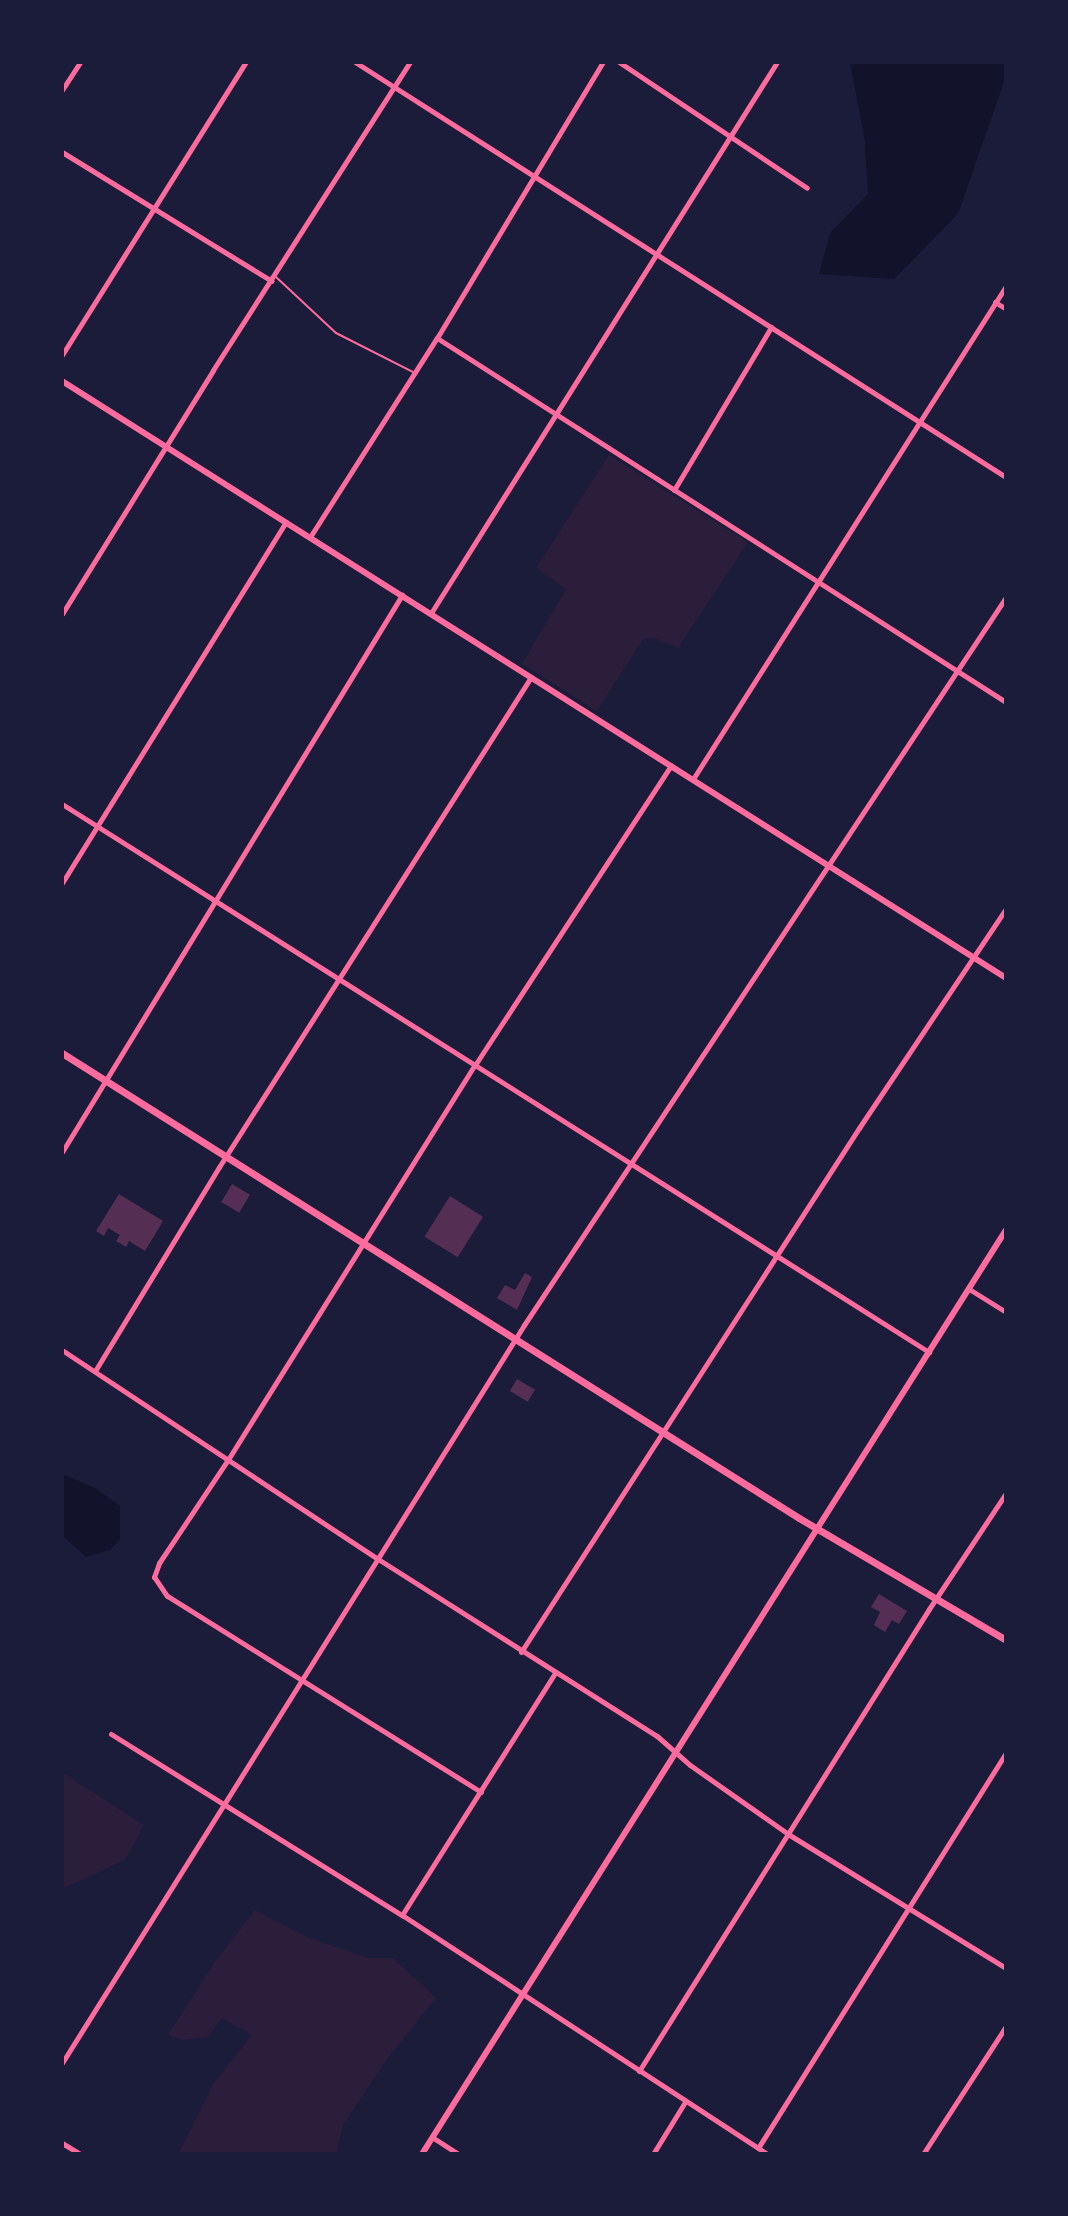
<!DOCTYPE html>
<html>
<head>
<meta charset="utf-8">
<style>
  body { margin:0 }
  #map { position:relative; width:1068px; height:2216px; overflow:hidden; background:#1b1b3a; font-family:"PT Serif",serif }
  div>[style] { position:absolute }
  .green>* { inset:0; background:#2a1e3b }
  .water>* { inset:0; background:#12122b }
  .building>* { inset:0; background:#542f53; transform-origin:0 0 }
  .service>* { height:2px; margin:-1px; padding:0 1px; transform-origin:1px; border-radius:1px; background:#ff6b9d }
  .minor>* { height:5px; margin:-2.5px; padding:0 2.5px; transform-origin:2.5px; border-radius:2.5px; background:#ff6b9d }
  .tertiary>* { height:6px; margin:-3px; padding:0 3px; transform-origin:3px; border-radius:3px; background:#ff6b9d }
  .primary>* { height:7px; margin:-3.5px; padding:0 3.5px; transform-origin:3.5px; border-radius:3.5px; background:#ff6b9d }
  span { translate:-50% -50%; white-space:nowrap; text-align:center; line-height:1.15; -webkit-text-stroke:6px #1b1b3a; paint-order:stroke }
  .frame { position:absolute; inset:0; border:64px solid #1b1b3a; pointer-events:none }
</style>
</head>
<body>
<div id="map">
  <div class="green">
    <div style="clip-path:polygon(609px 455px,748px 542px,678px 648px,654px 638px,643px 639px,597px 711px,522px 664px,566px 589px,536px 568px)"></div>
    <div style="clip-path:polygon(62px 1772px,144px 1825px,125px 1860px,62px 1889px)"></div>
    <div style="clip-path:polygon(255px 1910px,307px 1937px,368px 1958px,393px 1958px,436px 1998px,385px 2062px,343px 2125px,336px 2154px,178px 2154px,214px 2083px,252px 2035px,222px 2018px,208px 2037px,183px 2040px,168px 2035px,215px 1962px)"></div>
  </div>
  <div class="water">
    <div style="clip-path:polygon(850px 62px,1006px 62px,1006px 76px,958px 214px,894px 279px,819px 274px,830px 233px,868px 194px,865px 142px)"></div>
    <div style="clip-path:polygon(62px 1474px,95px 1488px,120px 1506px,120px 1539px,110px 1550px,86px 1557px,62px 1535px)"></div>
  </div>
  <div class="building">
    <div style="left:232px;top:1184px;width:21px;height:21px;rotate:31deg"></div>
    <div style="clip-path:polygon(119px 1194px,163px 1221px,145px 1251px,129px 1241px,126px 1247px,116px 1241px,120px 1235px,108px 1228px,104px 1236px,96px 1231px)"></div>
    <div style="left:450px;top:1196px;width:39px;height:48px;rotate:32deg"></div>
    <div style="clip-path:polygon(525px 1273px,532px 1277px,517px 1310px,497px 1298px,505px 1285px,515px 1290px)"></div>
    <div style="left:517px;top:1379px;width:21px;height:14px;rotate:31deg"></div>
    <div style="clip-path:polygon(879px 1594px,907px 1611px,899px 1624px,892px 1620px,885px 1632px,874px 1625px,880px 1612px,871px 1607px)"></div>
  </div>
  <div class="service">
    <div style="left:276px;top:277px;width:82px;rotate:43deg"></div>
    <div style="left:336px;top:333px;width:86px;rotate:26.9deg"></div>
  </div>
  <div class="minor">
    <div style="left:355px;top:62px;width:772px;rotate:32.52deg"></div>
    <div style="left:619px;top:62px;width:226px;rotate:33.8deg"></div>
    <div style="left:62px;top:90px;width:33px;rotate:-57deg"></div>
    <div style="left:62px;top:152px;width:246px;rotate:31.6deg"></div>
    <div style="left:995px;top:302px;width:13px;rotate:32deg"></div>
    <div style="left:437px;top:338px;width:675px;rotate:32.61deg"></div>
    <div style="left:62px;top:355px;width:346px;rotate:-57.9deg"></div>
    <div style="left:674px;top:490px;width:190px;rotate:-59.2deg"></div>
    <div style="left:310px;top:537px;width:236px;rotate:-57.5deg"></div>
    <div style="left:437px;top:338px;width:322px;rotate:-59deg"></div>
    <div style="left:431px;top:613px;width:651px;rotate:-57.87deg"></div>
    <div style="left:62px;top:614px;width:287px;rotate:-58.2deg"></div>
    <div style="left:213px;top:370px;width:366px;rotate:-57.4deg"></div>
    <div style="left:693px;top:779px;width:584px;rotate:-57.59deg"></div>
    <div style="left:62px;top:804px;width:1026px;rotate:32.3deg"></div>
    <div style="left:62px;top:883px;width:425px;rotate:-58.2deg"></div>
    <div style="left:62px;top:1152px;width:653px;rotate:-58.6deg"></div>
    <div style="left:969px;top:1289px;width:44px;rotate:31.9deg"></div>
    <div style="left:62px;top:1350px;width:379px;rotate:33.5deg"></div>
    <div style="left:378px;top:1559px;width:330px;rotate:32.4deg"></div>
    <div style="left:657px;top:1736px;width:44px;rotate:41.3deg"></div>
    <div style="left:690px;top:1765px;width:120px;rotate:35.1deg"></div>
    <div style="left:788px;top:1834px;width:256px;rotate:31.6deg"></div>
    <div style="left:95px;top:1371px;width:239px;rotate:-58.7deg"></div>
    <div style="left:219px;top:1167px;width:581px;rotate:-57.51deg"></div>
    <div style="left:521px;top:1652px;width:624px;rotate:-57.18deg"></div>
    <div style="left:859px;top:1128px;width:265px;rotate:-56.2deg"></div>
    <div style="left:111px;top:1734px;width:343px;rotate:31.9deg"></div>
    <div style="left:402px;top:1915px;width:436px;rotate:33.2deg"></div>
    <div style="left:481px;top:1792px;width:370px;rotate:-148deg"></div>
    <div style="left:167px;top:1596px;width:23px;rotate:-124deg"></div>
    <div style="left:154px;top:1577px;width:15px;rotate:-70deg"></div>
    <div style="left:159px;top:1563px;width:126px;rotate:-56.3deg"></div>
    <div style="left:229px;top:1458px;width:464px;rotate:-58deg"></div>
    <div style="left:475px;top:1065px;width:358px;rotate:-56.8deg"></div>
    <div style="left:402px;top:1915px;width:286px;rotate:-57.7deg"></div>
    <div style="left:62px;top:2063px;width:871px;rotate:-57.95deg"></div>
    <div style="left:524px;top:1325px;width:873px;rotate:-56.49deg"></div>
    <div style="left:639px;top:2071px;width:545px;rotate:-57.88deg"></div>
    <div style="left:929px;top:1609px;width:139px;rotate:-56.4deg"></div>
    <div style="left:432px;top:2137px;width:31px;rotate:33deg"></div>
    <div style="left:62px;top:2143px;width:21px;rotate:31deg"></div>
    <div style="left:758px;top:2148px;width:466px;rotate:-57.9deg"></div>
    <div style="left:653px;top:2154px;width:61px;rotate:-58.4deg"></div>
    <div style="left:923px;top:2154px;width:153px;rotate:-57deg"></div>
  </div>
  <div class="tertiary">
    <div style="left:62px;top:381px;width:1117px;rotate:32.31deg"></div>
    <div style="left:422px;top:2154px;width:1093px;rotate:-57.71deg"></div>
  </div>
  <div class="primary">
    <div style="left:62px;top:1053px;width:871px;rotate:32.25deg"></div>
    <div style="left:799px;top:1518px;width:240px;rotate:30.5deg"></div>
  </div>
  <div class="frame"></div>
</div>
</body>
</html>
